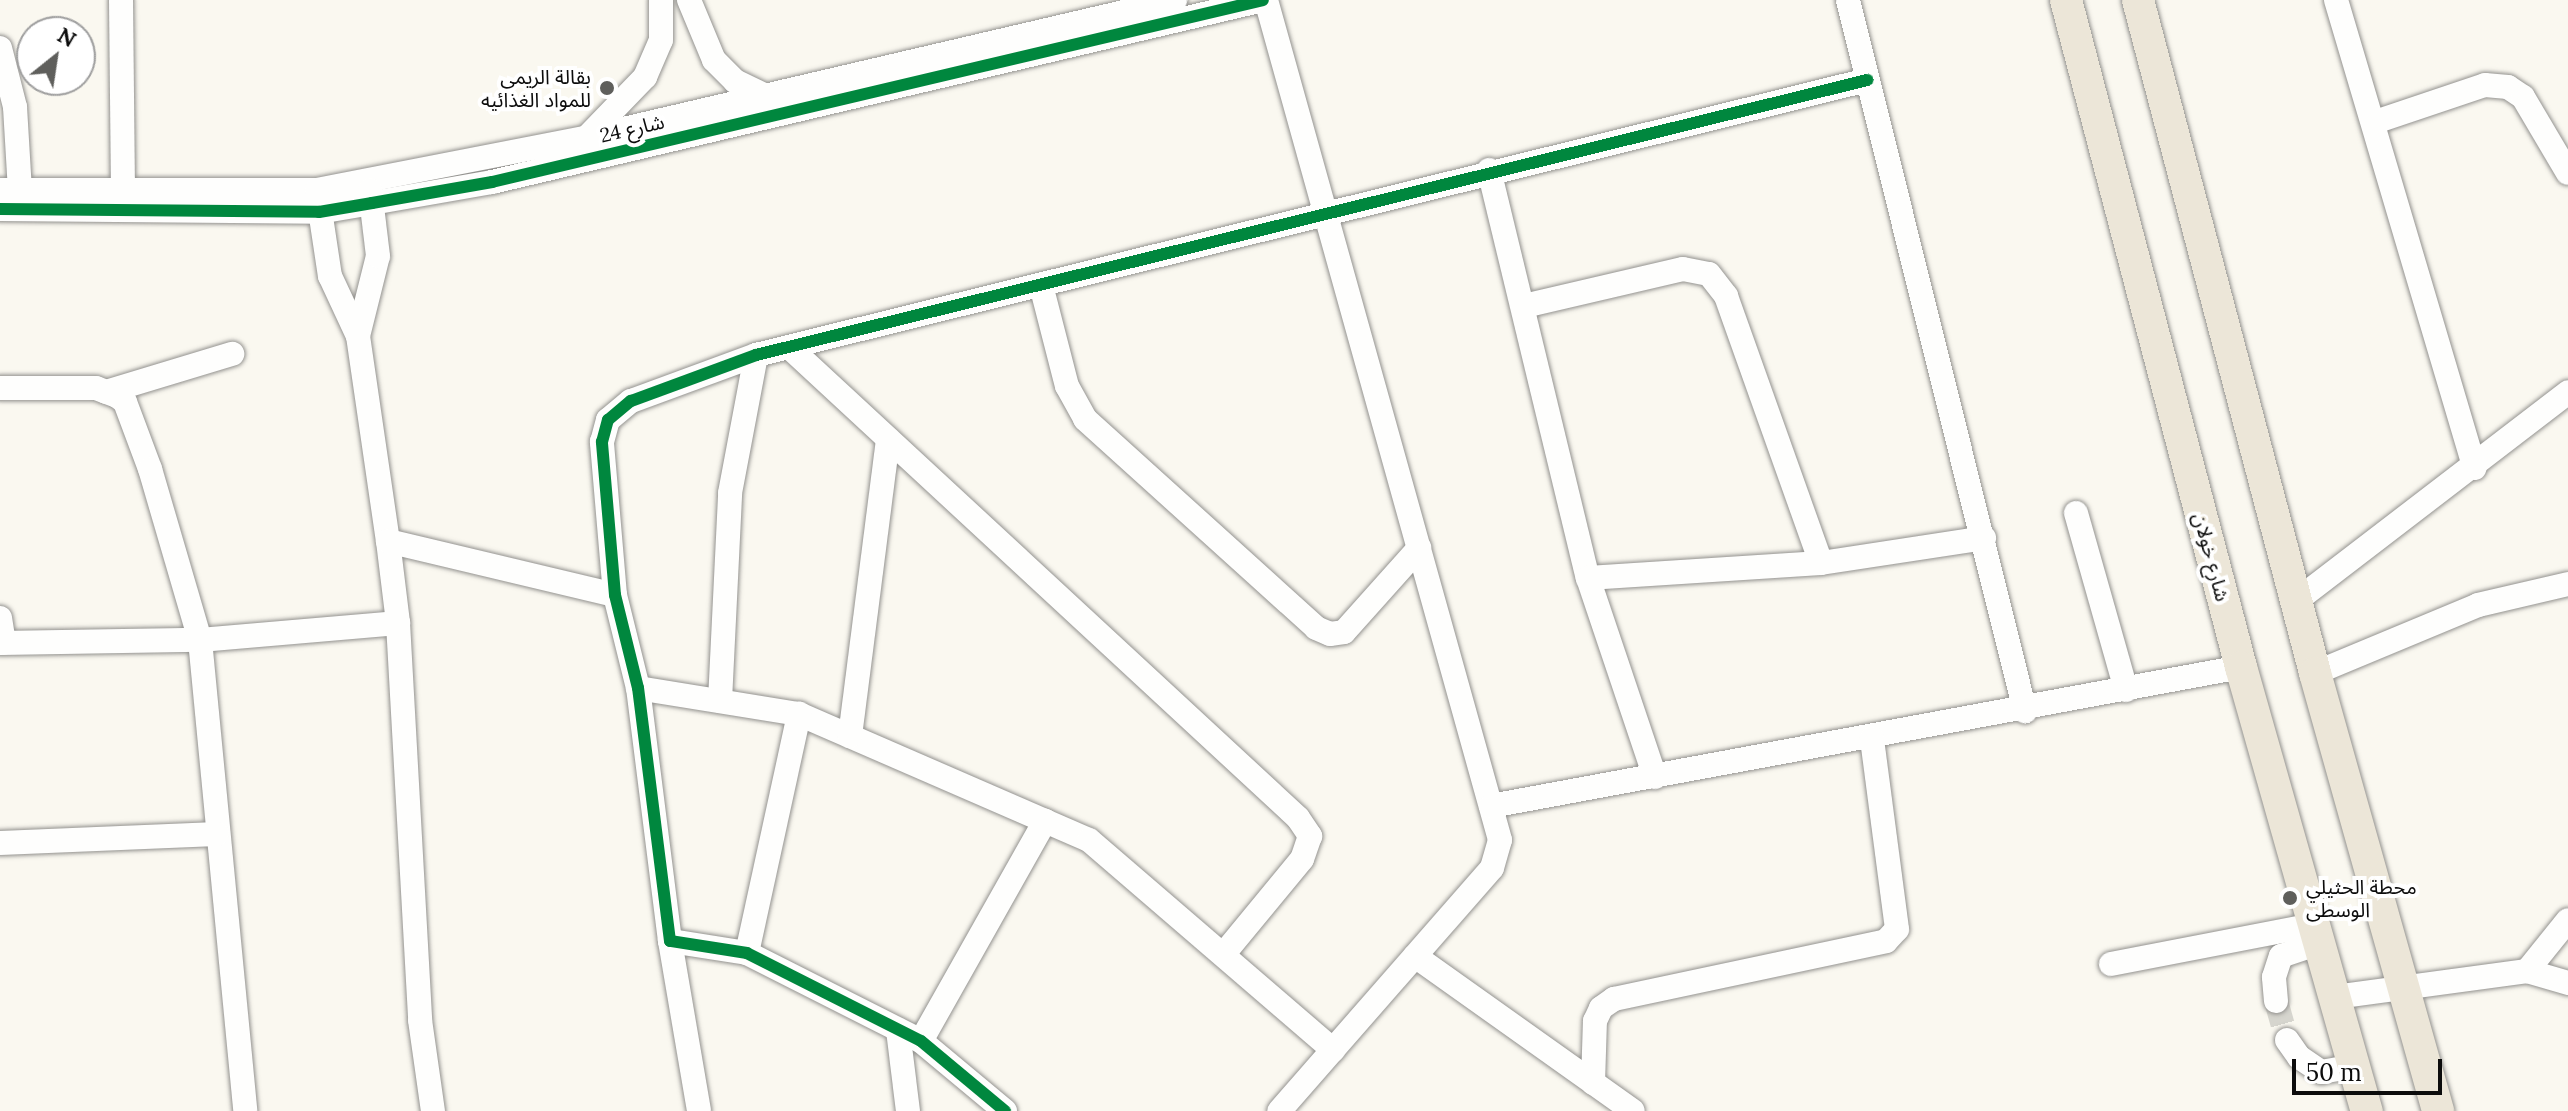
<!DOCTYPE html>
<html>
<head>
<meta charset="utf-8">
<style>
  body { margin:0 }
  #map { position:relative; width:2568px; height:1111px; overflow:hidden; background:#faf8f0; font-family:Lora,"Noto Sans Arabic",serif }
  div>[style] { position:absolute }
  .minor-tunnel>* { height:24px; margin-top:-12px; transform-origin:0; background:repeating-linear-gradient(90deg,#d6d5ce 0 24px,transparent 0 36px) }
  .roads { filter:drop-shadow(0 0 2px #93928f) drop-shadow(0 0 2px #93928f) }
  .minor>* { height:24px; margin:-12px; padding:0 12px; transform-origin:12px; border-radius:12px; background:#fefefd }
  .major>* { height:32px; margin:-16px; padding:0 16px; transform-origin:16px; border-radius:16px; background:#ece6d8 }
  .cycleway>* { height:12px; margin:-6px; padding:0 6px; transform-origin:6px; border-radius:6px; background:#00873e }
  .dots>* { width:22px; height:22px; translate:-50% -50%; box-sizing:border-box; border:4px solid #fff; border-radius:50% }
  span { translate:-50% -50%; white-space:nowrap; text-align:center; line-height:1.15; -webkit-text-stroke:8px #fff; paint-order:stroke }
  .poi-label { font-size:20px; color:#0c0c0c }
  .right { translate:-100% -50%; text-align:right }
  .left { translate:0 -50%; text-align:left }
  .street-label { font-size:20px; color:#0c0c0c }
  .north { position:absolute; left:16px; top:16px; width:80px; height:80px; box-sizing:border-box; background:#fff; border:2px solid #9e9e9e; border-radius:50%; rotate:30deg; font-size:22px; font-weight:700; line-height:32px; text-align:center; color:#0c0c0c }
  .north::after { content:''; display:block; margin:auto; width:28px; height:36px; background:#5f5f5c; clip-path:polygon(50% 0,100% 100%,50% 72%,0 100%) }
  .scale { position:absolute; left:2292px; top:1059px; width:150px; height:36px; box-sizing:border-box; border:4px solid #0c0c0c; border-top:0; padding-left:10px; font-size:24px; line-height:28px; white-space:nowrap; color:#0c0c0c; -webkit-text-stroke:6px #fff; paint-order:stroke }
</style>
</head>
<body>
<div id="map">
  <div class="minor-tunnel">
    <div style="left:2276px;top:1001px;width:41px;rotate:74.2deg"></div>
  </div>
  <div class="roads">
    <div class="minor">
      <div style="left:121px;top:0;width:192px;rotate:89.4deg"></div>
      <div style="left:689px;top:0;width:65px;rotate:67.4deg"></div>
      <div style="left:714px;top:60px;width:30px;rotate:45deg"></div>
      <div style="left:735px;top:81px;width:34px;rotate:26deg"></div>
      <div style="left:1266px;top:0;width:872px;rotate:74.43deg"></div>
      <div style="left:1500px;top:840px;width:29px;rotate:106deg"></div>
      <div style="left:1492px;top:868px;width:323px;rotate:131.2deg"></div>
      <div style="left:1848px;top:0;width:733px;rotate:76.02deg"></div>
      <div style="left:2336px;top:0;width:488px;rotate:73.5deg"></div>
      <div style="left:0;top:48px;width:61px;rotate:75.7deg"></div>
      <div style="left:15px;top:107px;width:83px;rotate:86.6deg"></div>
      <div style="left:2375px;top:122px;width:116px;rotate:-18.6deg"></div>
      <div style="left:2485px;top:85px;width:23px;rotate:5deg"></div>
      <div style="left:2508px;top:87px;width:18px;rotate:34deg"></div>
      <div style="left:2523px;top:97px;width:88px;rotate:59.4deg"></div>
      <div style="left:589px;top:135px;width:81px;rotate:-46deg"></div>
      <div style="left:645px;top:77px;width:40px;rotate:-66.6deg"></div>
      <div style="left:661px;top:40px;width:40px;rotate:-90deg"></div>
      <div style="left:1489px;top:170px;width:420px;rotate:76.4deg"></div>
      <div style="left:1588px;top:578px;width:210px;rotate:71.4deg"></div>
      <div style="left:0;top:190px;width:317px"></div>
      <div style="left:317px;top:190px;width:273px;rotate:-11deg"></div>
      <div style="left:585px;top:138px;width:606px;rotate:-13.16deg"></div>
      <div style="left:318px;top:197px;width:80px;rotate:81.4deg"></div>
      <div style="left:330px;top:276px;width:66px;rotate:65deg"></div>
      <div style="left:358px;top:336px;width:207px;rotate:81.7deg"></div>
      <div style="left:388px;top:541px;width:83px;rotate:83deg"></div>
      <div style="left:398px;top:623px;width:398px;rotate:86.8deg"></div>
      <div style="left:420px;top:1020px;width:92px;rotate:81.9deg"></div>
      <div style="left:0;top:209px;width:319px;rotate:0.5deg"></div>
      <div style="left:319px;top:212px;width:54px;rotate:-9.6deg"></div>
      <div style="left:372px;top:203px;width:122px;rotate:-9.9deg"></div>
      <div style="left:492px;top:182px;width:792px;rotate:-13.28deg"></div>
      <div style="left:1041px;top:285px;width:104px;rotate:75.6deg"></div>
      <div style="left:1067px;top:386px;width:38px;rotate:61deg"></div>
      <div style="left:1085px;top:419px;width:312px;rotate:42.1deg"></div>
      <div style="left:1316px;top:628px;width:15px;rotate:23deg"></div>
      <div style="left:1330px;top:634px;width:14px;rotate:-8deg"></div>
      <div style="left:1344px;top:632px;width:113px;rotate:-48.2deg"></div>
      <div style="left:1524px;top:306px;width:163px;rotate:-13.1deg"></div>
      <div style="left:1683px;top:269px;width:26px;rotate:11deg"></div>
      <div style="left:1709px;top:274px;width:28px;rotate:52deg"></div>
      <div style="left:1726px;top:296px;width:283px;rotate:70.4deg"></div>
      <div style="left:358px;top:336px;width:82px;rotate:-76deg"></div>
      <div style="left:378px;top:256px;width:66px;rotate:-96.9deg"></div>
      <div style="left:789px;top:347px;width:693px;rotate:42.78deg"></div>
      <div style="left:1298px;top:818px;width:22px;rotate:56deg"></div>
      <div style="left:1310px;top:836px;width:24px;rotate:109deg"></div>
      <div style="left:1302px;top:859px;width:124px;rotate:129.5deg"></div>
      <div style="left:0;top:388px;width:96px"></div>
      <div style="left:96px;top:388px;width:22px;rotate:21deg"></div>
      <div style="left:117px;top:396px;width:10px;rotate:37deg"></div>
      <div style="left:125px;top:402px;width:72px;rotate:69.5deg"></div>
      <div style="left:150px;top:469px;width:178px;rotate:73.7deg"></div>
      <div style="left:200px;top:640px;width:473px;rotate:84.5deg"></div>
      <div style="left:106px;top:392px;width:132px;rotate:-16.8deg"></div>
      <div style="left:2076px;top:513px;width:184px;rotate:74.2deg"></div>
      <div style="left:388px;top:541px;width:233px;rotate:13.4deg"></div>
      <div style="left:1588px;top:578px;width:233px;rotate:-3.7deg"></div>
      <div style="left:1821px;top:563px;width:165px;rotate:-8.7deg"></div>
      <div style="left:2296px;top:601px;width:343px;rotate:-37.5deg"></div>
      <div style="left:0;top:618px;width:25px;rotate:81deg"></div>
      <div style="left:0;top:643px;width:200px;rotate:-0.9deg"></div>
      <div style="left:200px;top:640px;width:199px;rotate:-4.9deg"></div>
      <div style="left:2315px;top:673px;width:177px;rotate:-22.6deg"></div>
      <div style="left:2478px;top:605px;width:92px;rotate:-13.1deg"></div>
      <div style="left:638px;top:688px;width:163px;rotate:9.2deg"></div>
      <div style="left:799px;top:714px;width:316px;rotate:23.5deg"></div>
      <div style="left:1089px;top:840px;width:322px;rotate:40.7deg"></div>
      <div style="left:720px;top:701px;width:208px;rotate:-87.2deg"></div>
      <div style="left:730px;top:493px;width:140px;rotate:-79.3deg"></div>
      <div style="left:850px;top:736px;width:299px;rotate:-82.7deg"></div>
      <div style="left:1491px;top:806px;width:763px;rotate:-10.5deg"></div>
      <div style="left:0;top:843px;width:217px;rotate:-2.4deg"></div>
      <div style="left:670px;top:941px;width:172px;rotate:80.3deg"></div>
      <div style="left:747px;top:953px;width:245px;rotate:-77.7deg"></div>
      <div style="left:1415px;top:956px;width:267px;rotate:35.4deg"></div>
      <div style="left:2111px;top:964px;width:207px;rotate:-10.9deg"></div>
      <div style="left:2527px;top:971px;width:65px;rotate:-51.2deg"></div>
      <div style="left:2335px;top:997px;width:194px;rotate:-7.7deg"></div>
      <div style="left:2527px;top:971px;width:43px;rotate:16.3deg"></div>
      <div style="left:2276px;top:1001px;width:24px;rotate:-95deg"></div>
      <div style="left:2274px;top:977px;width:22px;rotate:-72deg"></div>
      <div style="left:2281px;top:956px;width:40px;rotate:-18.9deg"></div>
      <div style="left:898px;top:1030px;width:82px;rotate:83deg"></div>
      <div style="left:2287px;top:1040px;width:21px;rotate:55deg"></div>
      <div style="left:2299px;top:1057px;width:27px;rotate:34deg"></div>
      <div style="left:2321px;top:1072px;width:35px;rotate:-10deg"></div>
      <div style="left:921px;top:1041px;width:253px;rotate:-60.6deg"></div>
      <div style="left:1593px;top:1083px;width:62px;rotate:-88.2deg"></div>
      <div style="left:1595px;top:1021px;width:14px;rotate:-65deg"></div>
      <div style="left:1601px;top:1008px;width:16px;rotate:-35deg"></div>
      <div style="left:1614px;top:999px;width:278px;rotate:-12deg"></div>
      <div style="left:1886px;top:941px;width:16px;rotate:-47deg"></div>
      <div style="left:1897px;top:929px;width:192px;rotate:-97.5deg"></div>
      <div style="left:1005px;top:1111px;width:109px;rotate:-140.2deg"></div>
      <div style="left:921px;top:1041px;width:195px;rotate:-153.2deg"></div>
      <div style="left:747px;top:953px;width:78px;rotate:-171.1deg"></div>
      <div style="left:670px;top:941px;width:255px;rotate:-97.2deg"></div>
      <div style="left:638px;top:688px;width:96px;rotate:-103.9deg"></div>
      <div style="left:615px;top:595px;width:154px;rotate:-94.9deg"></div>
      <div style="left:602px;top:442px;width:23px;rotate:-75deg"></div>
      <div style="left:608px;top:420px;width:30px;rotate:-40deg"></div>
      <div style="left:631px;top:401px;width:133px;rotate:-20.2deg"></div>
      <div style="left:756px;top:355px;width:1145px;rotate:-13.9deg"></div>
    </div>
    <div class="major">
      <div style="left:2066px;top:0;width:690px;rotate:75.3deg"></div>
      <div style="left:2241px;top:667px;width:462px;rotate:74.2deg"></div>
      <div style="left:2138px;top:0;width:696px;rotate:75.26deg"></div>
      <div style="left:2315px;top:673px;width:455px;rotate:74.3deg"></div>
    </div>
  </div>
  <div class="cycleway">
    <div style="left:0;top:209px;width:319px;rotate:0.5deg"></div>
    <div style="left:319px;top:212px;width:54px;rotate:-9.6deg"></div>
    <div style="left:372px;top:203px;width:122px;rotate:-9.9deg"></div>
    <div style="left:492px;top:182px;width:792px;rotate:-13.28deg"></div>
    <div style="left:1005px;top:1111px;width:109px;rotate:-140.2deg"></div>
    <div style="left:921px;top:1041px;width:195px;rotate:-153.2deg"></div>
    <div style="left:747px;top:953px;width:78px;rotate:-171.1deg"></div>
    <div style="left:670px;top:941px;width:255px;rotate:-97.2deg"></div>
    <div style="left:638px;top:688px;width:96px;rotate:-103.9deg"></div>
    <div style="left:615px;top:595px;width:154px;rotate:-94.9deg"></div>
    <div style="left:602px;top:442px;width:23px;rotate:-75deg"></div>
    <div style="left:608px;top:420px;width:30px;rotate:-40deg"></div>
    <div style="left:631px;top:401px;width:133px;rotate:-20.2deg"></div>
    <div style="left:756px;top:355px;width:1145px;rotate:-13.9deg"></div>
  </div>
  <div class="dots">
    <div style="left:607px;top:88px;background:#5f5f5c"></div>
    <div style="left:2290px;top:898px;background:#5f5f5c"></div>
  </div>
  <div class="poi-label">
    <span class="right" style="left:591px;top:88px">بقالة الريمي<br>للمواد الغذائيه</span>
    <span class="left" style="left:2306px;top:898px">محطة الحثيلي<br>الوسطى</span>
  </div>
  <div class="street-label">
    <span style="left:632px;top:128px;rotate:-13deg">شارع 24</span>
    <span style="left:2212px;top:557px;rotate:75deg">شارع خولان</span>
  </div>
  <div class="north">N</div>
  <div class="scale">50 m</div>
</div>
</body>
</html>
